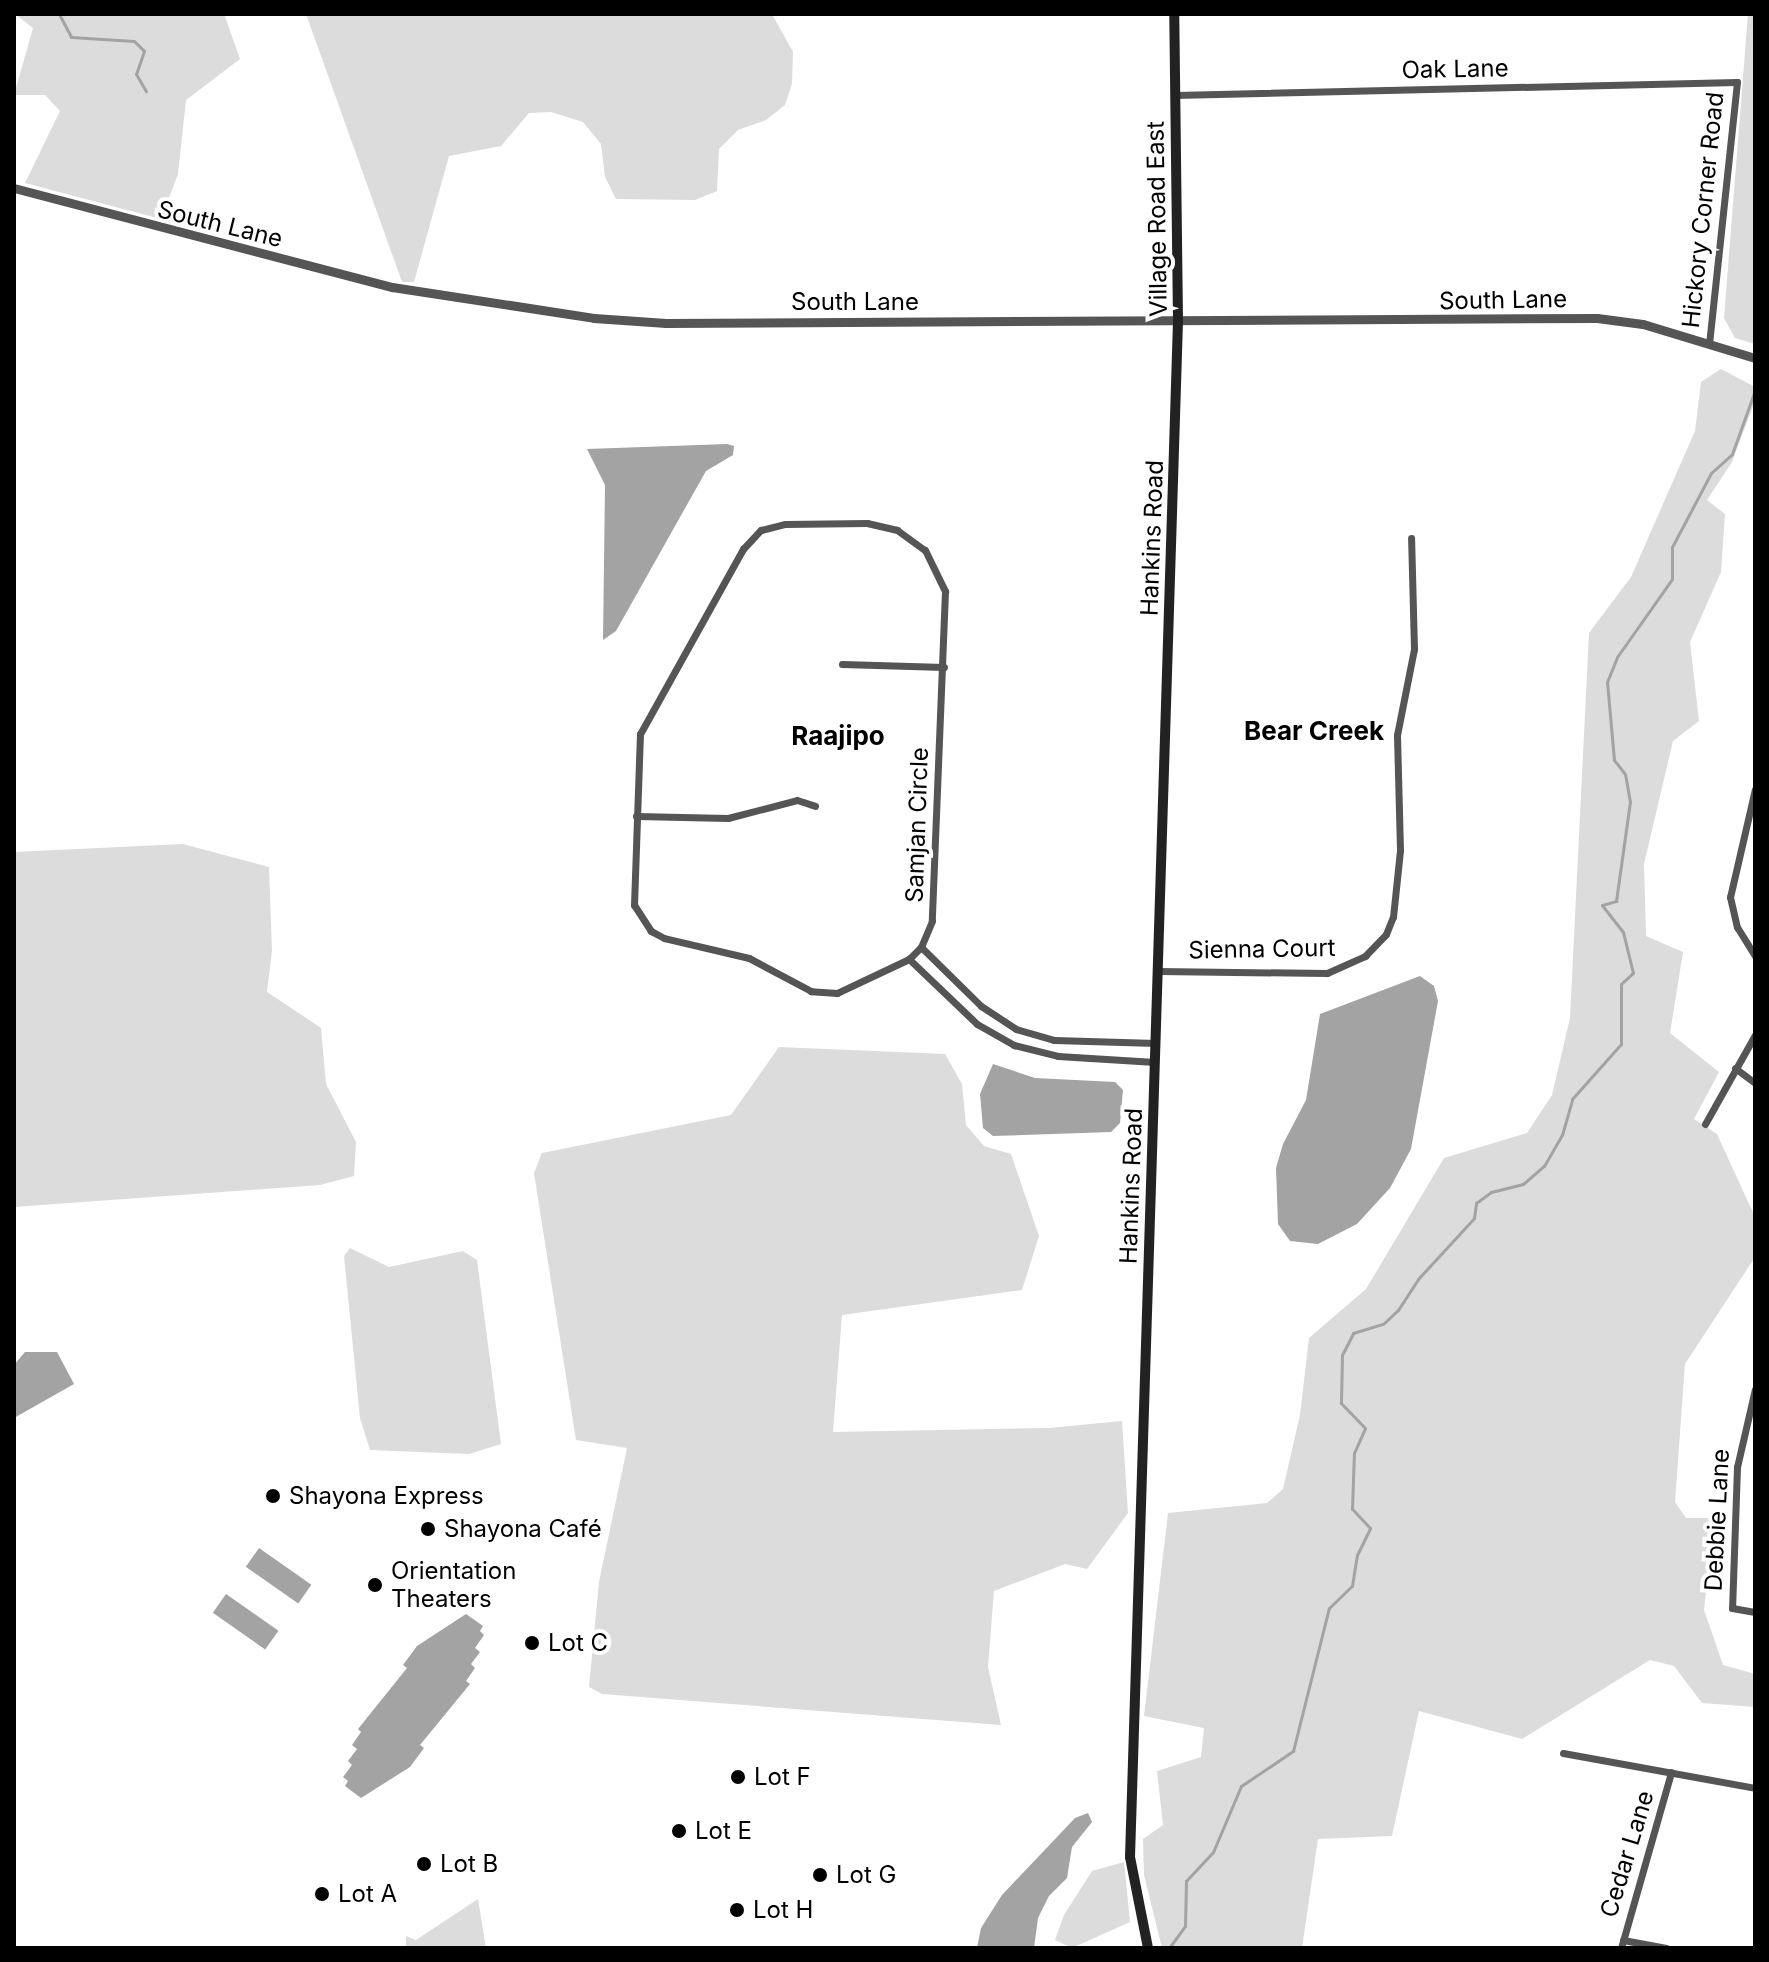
<!DOCTYPE html>
<html>
<head>
<meta charset="utf-8">
<style>
  body { margin:0 }
  #map { position:relative; width:1769px; height:1962px; overflow:hidden; background:#fff; font-family:Inter,sans-serif }
  div>[style] { position:absolute }
  .green>* { inset:0; background:#dcdcdc }
  .water>* { inset:0; background:#a3a3a3; transform-origin:0 0 }
  .stream>* { height:3px; margin:-1.5px; padding:0 1.5px; transform-origin:1.5px; border-radius:1.5px; background:#a3a3a3 }
  .minor>* { height:7px; margin:-3.5px; padding:0 3.5px; transform-origin:3.5px; border-radius:3.5px; background:#555 }
  .tertiary>* { height:9px; margin:-4.5px; padding:0 4.5px; transform-origin:4.5px; border-radius:4.5px; background:#555 }
  .secondary>* { height:10px; margin:-5px; padding:0 5px; transform-origin:5px; border-radius:5px; background:#222 }
  .dots>* { width:22px; height:22px; translate:-50% -50%; box-sizing:border-box; border:4px solid #fff; border-radius:50% }
  span { translate:-50% -50%; white-space:nowrap; text-align:center; line-height:1.15; -webkit-text-stroke:8px #fff; paint-order:stroke }
  .street-label { font-size:24px; color:#000 }
  .poi-label { font-size:24px; color:#000 }
  .left { translate:0 -50%; text-align:left }
  .neighbourhood-label { font-size:26px; color:#000; font-weight:700 }
  .frame { position:absolute; inset:0; border:16px solid #000; pointer-events:none }
</style>
</head>
<body>
<div id="map">
  <div class="green">
    <div style="clip-path:polygon(15px 14px,224px 14px,240px 59px,186px 100px,178px 174px,161px 219px,25px 183px,60px 111px,45px 95px,14px 95px,33px 28px)"></div>
    <div style="clip-path:polygon(306px 14px,772px 14px,793px 52px,792px 84px,785px 105px,766px 120px,738px 130px,719px 149px,717px 191px,695px 200px,616px 199px,605px 177px,601px 144px,583px 122px,551px 112px,529px 113px,501px 146px,449px 156px,414px 282px,402px 282px)"></div>
    <div style="clip-path:polygon(1748px 14px,1755px 14px,1755px 344px,1735px 338px,1724px 318px)"></div>
    <div style="clip-path:polygon(1721px 369px,1755px 387px,1755px 401px,1732px 462px,1707px 500px,1725px 514px,1721px 572px,1690px 642px,1699px 721px,1673px 741px,1644px 864px,1646px 936px,1683px 952px,1670px 1033px,1719px 1072px,1694px 1119px,1717px 1134px,1755px 1217px,1755px 1257px,1685px 1364px,1675px 1502px,1686px 1518px,1714px 1518px,1704px 1610px,1723px 1665px,1755px 1674px,1755px 1707px,1702px 1703px,1674px 1666px,1650px 1660px,1522px 1739px,1419px 1711px,1392px 1836px,1318px 1839px,1302px 1948px,1162px 1948px,1144px 1875px,1143px 1839px,1163px 1825px,1157px 1771px,1201px 1757px,1204px 1728px,1144px 1716px,1168px 1513px,1267px 1503px,1283px 1489px,1300px 1415px,1309px 1338px,1366px 1289px,1444px 1158px,1527px 1133px,1552px 1095px,1570px 1018px,1589px 633px,1631px 577px,1695px 431px,1701px 382px)"></div>
    <div style="clip-path:polygon(183px 844px,269px 867px,272px 951px,267px 992px,321px 1028px,326px 1084px,356px 1142px,354px 1176px,320px 1185px,14px 1207px,14px 852px)"></div>
    <div style="clip-path:polygon(779px 1047px,945px 1054px,962px 1084px,966px 1125px,984px 1146px,1011px 1154px,1039px 1236px,1022px 1290px,842px 1315px,833px 1432px,1049px 1428px,1122px 1421px,1128px 1513px,1087px 1569px,1065px 1564px,994px 1591px,988px 1667px,1001px 1725px,602px 1694px,589px 1687px,599px 1582px,627px 1448px,576px 1440px,534px 1173px,542px 1153px,731px 1115px)"></div>
    <div style="clip-path:polygon(350px 1248px,389px 1267px,463px 1251px,477px 1260px,501px 1444px,469px 1454px,370px 1450px,360px 1418px,344px 1256px)"></div>
    <div style="clip-path:polygon(1124px 1862px,1130px 1922px,1072px 1948px,1055px 1940px,1064px 1915px,1092px 1871px)"></div>
    <div style="clip-path:polygon(478px 1899px,486px 1948px,406px 1948px,406px 1936px,416px 1940px)"></div>
  </div>
  <div class="water">
    <div style="clip-path:polygon(727px 444px,734px 446px,733px 455px,706px 471px,616px 631px,603px 640px,605px 485px,587px 449px)"></div>
    <div style="clip-path:polygon(1420px 976px,1434px 986px,1438px 1001px,1411px 1149px,1390px 1188px,1357px 1224px,1318px 1244px,1290px 1241px,1278px 1224px,1276px 1168px,1283px 1144px,1306px 1100px,1320px 1014px)"></div>
    <div style="clip-path:polygon(993px 1064px,1035px 1078px,1115px 1082px,1123px 1090px,1120px 1123px,1111px 1132px,993px 1136px,983px 1128px,980px 1094px)"></div>
    <div style="clip-path:polygon(25px 1352px,57px 1352px,74px 1384px,14px 1418px,14px 1365px)"></div>
    <div style="left:259px;top:1548px;width:64px;height:23px;rotate:35deg"></div>
    <div style="left:226px;top:1594px;width:64px;height:23px;rotate:35deg"></div>
    <div style="clip-path:polygon(466px 1614px,483px 1626px,480px 1631px,484px 1635px,475px 1648px,480px 1652px,471px 1664px,475px 1668px,466px 1681px,470px 1684px,420px 1745px,424px 1748px,410px 1767px,361px 1798px,345px 1786px,348px 1781px,343px 1777px,352px 1765px,348px 1761px,357px 1749px,352px 1745px,361px 1732px,358px 1729px,407px 1668px,403px 1665px,417px 1646px)"></div>
    <div style="clip-path:polygon(1088px 1813px,1092px 1822px,1072px 1847px,1067px 1878px,1049px 1896px,1038px 1918px,1034px 1948px,977px 1948px,981px 1928px,1002px 1895px,1075px 1818px)"></div>
  </div>
  <div class="stream">
    <div style="left:59px;top:14px;width:26px;rotate:62deg"></div>
    <div style="left:71px;top:37px;width:63px;rotate:3.6deg"></div>
    <div style="left:134px;top:41px;width:14px;rotate:45deg"></div>
    <div style="left:144px;top:51px;width:24px;rotate:109deg"></div>
    <div style="left:136px;top:74px;width:20px;rotate:60deg"></div>
    <div style="left:1169px;top:1948px;width:27px;rotate:-54deg"></div>
    <div style="left:1185px;top:1926px;width:45px;rotate:-88.7deg"></div>
    <div style="left:1186px;top:1881px;width:40px;rotate:-47deg"></div>
    <div style="left:1213px;top:1852px;width:72px;rotate:-67deg"></div>
    <div style="left:1241px;top:1786px;width:63px;rotate:-33.9deg"></div>
    <div style="left:1293px;top:1751px;width:147px;rotate:-75.9deg"></div>
    <div style="left:1329px;top:1608px;width:32px;rotate:-44deg"></div>
    <div style="left:1352px;top:1586px;width:31px;rotate:-81deg"></div>
    <div style="left:1357px;top:1555px;width:30px;rotate:-64deg"></div>
    <div style="left:1370px;top:1528px;width:26px;rotate:-133deg"></div>
    <div style="left:1352px;top:1509px;width:56px;rotate:-88deg"></div>
    <div style="left:1354px;top:1453px;width:27px;rotate:-66deg"></div>
    <div style="left:1365px;top:1428px;width:35px;rotate:-134deg"></div>
    <div style="left:1341px;top:1403px;width:48px;rotate:-88.8deg"></div>
    <div style="left:1342px;top:1355px;width:25px;rotate:-63deg"></div>
    <div style="left:1353px;top:1333px;width:31px;rotate:-17deg"></div>
    <div style="left:1383px;top:1324px;width:21px;rotate:-43deg"></div>
    <div style="left:1398px;top:1310px;width:37px;rotate:-57deg"></div>
    <div style="left:1418px;top:1279px;width:83px;rotate:-47.4deg"></div>
    <div style="left:1474px;top:1218px;width:15px;rotate:-82deg"></div>
    <div style="left:1476px;top:1203px;width:19px;rotate:-36deg"></div>
    <div style="left:1491px;top:1192px;width:33px;rotate:-14deg"></div>
    <div style="left:1523px;top:1184px;width:28px;rotate:-41deg"></div>
    <div style="left:1544px;top:1166px;width:36px;rotate:-60deg"></div>
    <div style="left:1562px;top:1135px;width:37px;rotate:-74deg"></div>
    <div style="left:1572px;top:1099px;width:74px;rotate:-48.3deg"></div>
    <div style="left:1621px;top:1044px;width:60px;rotate:-90deg"></div>
    <div style="left:1621px;top:984px;width:16px;rotate:-43deg"></div>
    <div style="left:1633px;top:973px;width:42px;rotate:-103.7deg"></div>
    <div style="left:1623px;top:932px;width:34px;rotate:-128deg"></div>
    <div style="left:1602px;top:905px;width:15px;rotate:-16deg"></div>
    <div style="left:1616px;top:901px;width:100px;rotate:-82deg"></div>
    <div style="left:1630px;top:802px;width:28px;rotate:-100deg"></div>
    <div style="left:1625px;top:774px;width:18px;rotate:-128deg"></div>
    <div style="left:1614px;top:760px;width:78px;rotate:-95.1deg"></div>
    <div style="left:1607px;top:682px;width:27px;rotate:-68deg"></div>
    <div style="left:1617px;top:657px;width:95px;rotate:-54.8deg"></div>
    <div style="left:1672px;top:579px;width:32px;rotate:-90deg"></div>
    <div style="left:1672px;top:547px;width:84px;rotate:-62.2deg"></div>
    <div style="left:1711px;top:473px;width:28px;rotate:-42deg"></div>
    <div style="left:1732px;top:454px;width:68px;rotate:-70.2deg"></div>
  </div>
  <div class="minor">
    <div style="left:1175px;top:95px;width:562px;rotate:-1.33deg"></div>
    <div style="left:1737px;top:82px;width:263px;rotate:96.1deg"></div>
    <div style="left:785px;top:524px;width:82px;rotate:-0.7deg"></div>
    <div style="left:867px;top:523px;width:31px;rotate:13deg"></div>
    <div style="left:897px;top:530px;width:34px;rotate:36deg"></div>
    <div style="left:925px;top:550px;width:46px;rotate:64deg"></div>
    <div style="left:945px;top:591px;width:330px;rotate:92.3deg"></div>
    <div style="left:932px;top:921px;width:28px;rotate:113deg"></div>
    <div style="left:921px;top:947px;width:17px;rotate:135deg"></div>
    <div style="left:909px;top:959px;width:80px;rotate:154.7deg"></div>
    <div style="left:837px;top:993px;width:26px;rotate:-176deg"></div>
    <div style="left:811px;top:991px;width:70px;rotate:-152deg"></div>
    <div style="left:749px;top:958px;width:87px;rotate:-166.8deg"></div>
    <div style="left:664px;top:938px;width:15px;rotate:-152deg"></div>
    <div style="left:651px;top:931px;width:31px;rotate:-123deg"></div>
    <div style="left:634px;top:905px;width:171px;rotate:-88deg"></div>
    <div style="left:640px;top:734px;width:212px;rotate:-60.9deg"></div>
    <div style="left:743px;top:549px;width:26px;rotate:-47deg"></div>
    <div style="left:761px;top:530px;width:25px;rotate:-14deg"></div>
    <div style="left:842px;top:664px;width:102px;rotate:1.7deg"></div>
    <div style="left:1755px;top:789px;width:111px;rotate:103deg"></div>
    <div style="left:1730px;top:897px;width:31px;rotate:77deg"></div>
    <div style="left:1737px;top:927px;width:34px;rotate:58deg"></div>
    <div style="left:636px;top:816px;width:92px;rotate:1.2deg"></div>
    <div style="left:728px;top:818px;width:71px;rotate:-14.6deg"></div>
    <div style="left:797px;top:800px;width:19px;rotate:18deg"></div>
    <div style="left:921px;top:947px;width:84px;rotate:44.5deg"></div>
    <div style="left:981px;top:1006px;width:42px;rotate:33.3deg"></div>
    <div style="left:1016px;top:1029px;width:40px;rotate:16deg"></div>
    <div style="left:1054px;top:1040px;width:102px;rotate:1.7deg"></div>
    <div style="left:909px;top:959px;width:94px;rotate:43.7deg"></div>
    <div style="left:977px;top:1024px;width:43px;rotate:29.6deg"></div>
    <div style="left:1014px;top:1045px;width:45px;rotate:14deg"></div>
    <div style="left:1058px;top:1056px;width:97px;rotate:3.5deg"></div>
    <div style="left:1158px;top:971px;width:169px;rotate:0.7deg"></div>
    <div style="left:1327px;top:973px;width:42px;rotate:-24.1deg"></div>
    <div style="left:1365px;top:956px;width:30px;rotate:-46deg"></div>
    <div style="left:1386px;top:934px;width:18px;rotate:-68deg"></div>
    <div style="left:1393px;top:917px;width:67px;rotate:-84deg"></div>
    <div style="left:1400px;top:850px;width:115px;rotate:-91.5deg"></div>
    <div style="left:1397px;top:735px;width:88px;rotate:-78.8deg"></div>
    <div style="left:1414px;top:649px;width:111px;rotate:-91.5deg"></div>
    <div style="left:1735px;top:1068px;width:25px;rotate:37deg"></div>
    <div style="left:1705px;top:1124px;width:102px;rotate:-60.7deg"></div>
    <div style="left:1755px;top:1389px;width:80px;rotate:103deg"></div>
    <div style="left:1737px;top:1467px;width:141px;rotate:92deg"></div>
    <div style="left:1732px;top:1608px;width:23px;rotate:10deg"></div>
    <div style="left:1563px;top:1753px;width:195px;rotate:10.3deg"></div>
    <div style="left:1623px;top:1940px;width:44px;rotate:10.5deg"></div>
    <div style="left:1621px;top:1948px;width:183px;rotate:-74.1deg"></div>
  </div>
  <div class="tertiary">
    <div style="left:14px;top:188px;width:391px;rotate:14.7deg"></div>
    <div style="left:392px;top:287px;width:204px;rotate:8.7deg"></div>
    <div style="left:594px;top:318px;width:72px;rotate:4deg"></div>
    <div style="left:666px;top:323px;width:931px;rotate:-0.31deg"></div>
    <div style="left:1597px;top:318px;width:46px;rotate:7.4deg"></div>
    <div style="left:1643px;top:324px;width:117px;rotate:16.9deg"></div>
  </div>
  <div class="secondary">
    <div style="left:1148px;top:1948px;width:93px;rotate:-101.2deg"></div>
    <div style="left:1130px;top:1857px;width:1537px;rotate:-88.21deg"></div>
    <div style="left:1178px;top:321px;width:307px;rotate:-90.7deg"></div>
  </div>
  <div class="dots">
    <div style="left:273px;top:1496px;background:#000"></div>
    <div style="left:428px;top:1529px;background:#000"></div>
    <div style="left:375px;top:1585px;background:#000"></div>
    <div style="left:532px;top:1643px;background:#000"></div>
    <div style="left:738px;top:1777px;background:#000"></div>
    <div style="left:679px;top:1831px;background:#000"></div>
    <div style="left:424px;top:1864px;background:#000"></div>
    <div style="left:820px;top:1875px;background:#000"></div>
    <div style="left:322px;top:1894px;background:#000"></div>
    <div style="left:737px;top:1910px;background:#000"></div>
  </div>
  <div class="street-label">
    <span style="left:1455px;top:69px;rotate:-1deg">Oak Lane</span>
    <span style="left:1703px;top:210px;rotate:-84deg">Hickory Corner Road</span>
    <span style="left:1157px;top:219px;rotate:-91deg">Village Road East</span>
    <span style="left:220px;top:224px;rotate:14deg">South Lane</span>
    <span style="left:1503px;top:300px;rotate:-1deg">South Lane</span>
    <span style="left:855px;top:302px">South Lane</span>
    <span style="left:1152px;top:538px;rotate:-88deg">Hankins Road</span>
    <span style="left:917px;top:825px;rotate:-88deg">Samjan Circle</span>
    <span style="left:1262px;top:949px;rotate:-1deg">Sienna Court</span>
    <span style="left:1131px;top:1186px;rotate:-88deg">Hankins Road</span>
    <span style="left:1717px;top:1520px;rotate:-87deg">Debbie Lane</span>
    <span style="left:1627px;top:1854px;rotate:-73deg">Cedar Lane</span>
  </div>
  <div class="poi-label">
    <span class="left" style="left:289px;top:1496px">Shayona Express</span>
    <span class="left" style="left:444px;top:1529px">Shayona Café</span>
    <span class="left" style="left:391px;top:1585px">Orientation<br>Theaters</span>
    <span class="left" style="left:548px;top:1643px">Lot C</span>
    <span class="left" style="left:754px;top:1777px">Lot F</span>
    <span class="left" style="left:695px;top:1831px">Lot E</span>
    <span class="left" style="left:440px;top:1864px">Lot B</span>
    <span class="left" style="left:836px;top:1875px">Lot G</span>
    <span class="left" style="left:338px;top:1894px">Lot A</span>
    <span class="left" style="left:753px;top:1910px">Lot H</span>
  </div>
  <div class="neighbourhood-label">
    <span style="left:1314px;top:731px">Bear Creek</span>
    <span style="left:838px;top:736px">Raajipo</span>
  </div>
  <div class="frame"></div>
</div>
</body>
</html>
